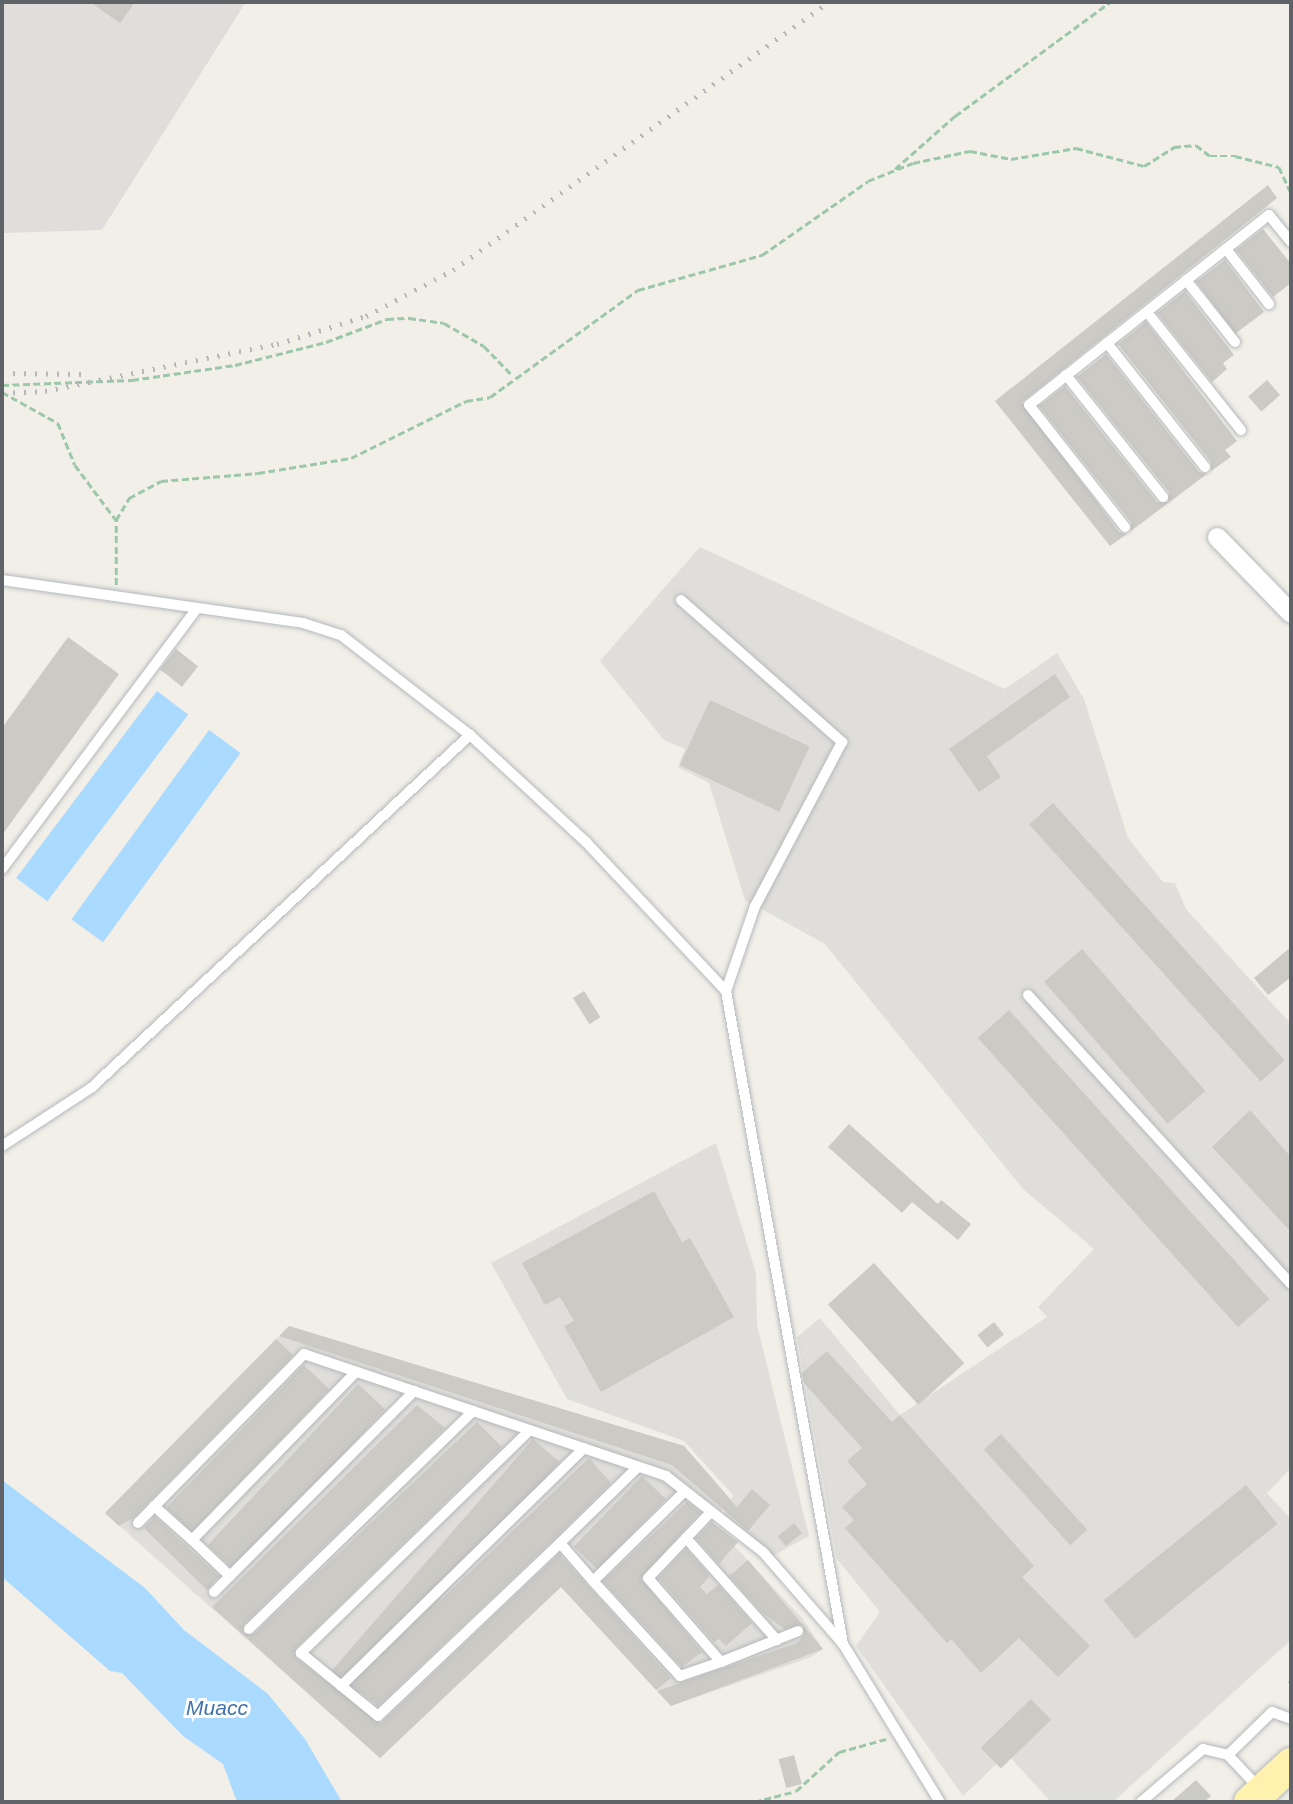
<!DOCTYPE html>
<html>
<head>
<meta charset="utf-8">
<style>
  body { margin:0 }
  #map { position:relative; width:1293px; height:1804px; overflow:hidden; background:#f1efe8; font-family:"Work Sans",sans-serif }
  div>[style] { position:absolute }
  .industrial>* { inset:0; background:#e0deda }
  .water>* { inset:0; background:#aadaff; transform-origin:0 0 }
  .building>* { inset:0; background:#cccac5; transform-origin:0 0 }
  .path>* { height:2.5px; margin-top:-1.25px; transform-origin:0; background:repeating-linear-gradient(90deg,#9cc7a9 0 7px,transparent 0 10.5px) }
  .roads { filter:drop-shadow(0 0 2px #b5b8bc) drop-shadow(0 0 2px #b5b8bc) }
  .service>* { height:10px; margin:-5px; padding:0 5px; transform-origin:5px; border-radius:5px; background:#fff }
  .minor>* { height:19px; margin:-9.5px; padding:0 9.5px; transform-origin:9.5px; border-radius:9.5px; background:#fff }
  .primary>* { height:32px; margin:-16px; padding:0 16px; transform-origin:16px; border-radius:16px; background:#fff2af }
  .rail>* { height:5px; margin-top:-2.5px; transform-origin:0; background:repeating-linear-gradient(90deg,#b6b7b8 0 2px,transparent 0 11px) }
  span { translate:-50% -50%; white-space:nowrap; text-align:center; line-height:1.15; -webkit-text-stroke:6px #fff; paint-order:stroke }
  .water-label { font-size:21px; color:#4174aa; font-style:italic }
  .frame { position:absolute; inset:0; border:4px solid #5f6368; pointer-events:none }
</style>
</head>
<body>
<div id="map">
  <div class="industrial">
    <div style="clip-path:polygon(2px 2px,246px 2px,102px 230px,2px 233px)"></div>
    <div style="clip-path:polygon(700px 547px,1005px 689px,1057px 653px,1084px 699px,1128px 838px,1163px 882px,1175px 883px,1186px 909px,1291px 1024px,1291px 1468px,1267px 1493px,1291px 1519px,1291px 1640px,1113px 1802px,1051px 1802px,1007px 1754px,963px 1796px,856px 1646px,880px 1612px,837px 1559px,797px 1337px,820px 1318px,900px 1415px,1047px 1317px,1038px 1307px,1094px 1249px,1023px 1189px,825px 944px,745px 900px,709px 783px,678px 767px,685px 749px,664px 740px,600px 661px)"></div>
    <div style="clip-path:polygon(716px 1143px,756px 1273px,757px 1325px,809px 1536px,765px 1560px,723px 1515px,729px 1503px,711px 1521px,801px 1617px,823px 1649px,811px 1657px,671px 1706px,561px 1587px,380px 1758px,105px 1513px,289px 1326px,684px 1446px,731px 1500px,733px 1495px,684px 1441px,567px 1399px,491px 1263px)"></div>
  </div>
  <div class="water">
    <div style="left:157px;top:691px;width:39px;height:234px;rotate:37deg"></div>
    <div style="left:209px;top:730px;width:39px;height:234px;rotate:36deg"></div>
    <div style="clip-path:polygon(2px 1480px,145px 1588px,184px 1630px,267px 1693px,305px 1739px,342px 1802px,237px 1802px,223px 1764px,183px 1736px,122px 1673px,110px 1671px,2px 1577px)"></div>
  </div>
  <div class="building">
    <div style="clip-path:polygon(90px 2px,135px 2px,120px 23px)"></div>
    <div style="clip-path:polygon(1268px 185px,1277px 198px,1022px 402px,1119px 532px,1127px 534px,1110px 546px,995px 401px)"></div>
    <div style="clip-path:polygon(1263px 229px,1291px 264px,1291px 283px,1273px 297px,1236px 250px)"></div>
    <div style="left:1225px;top:260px;width:65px;height:36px;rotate:53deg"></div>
    <div style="clip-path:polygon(1185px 291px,1234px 355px,1223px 363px,1227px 369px,1212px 382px,1157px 313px)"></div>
    <div style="clip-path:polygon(1146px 322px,1237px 441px,1225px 450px,1231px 457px,1211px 471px,1211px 462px,1118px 344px)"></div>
    <div style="clip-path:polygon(1106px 354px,1199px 472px,1207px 474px,1131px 531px,1131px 522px,1039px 406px,1065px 386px,1157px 502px,1168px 502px,1169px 492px,1077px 377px)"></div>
    <div style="left:1267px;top:380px;width:20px;height:25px;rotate:49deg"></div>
    <div style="clip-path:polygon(68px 637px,119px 674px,2px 835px,2px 728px)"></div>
    <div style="left:176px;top:649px;width:28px;height:26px;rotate:38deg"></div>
    <div style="clip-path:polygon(1055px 674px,1070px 697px,987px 756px,1001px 777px,979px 792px,949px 749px)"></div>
    <div style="left:710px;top:700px;width:110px;height:72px;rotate:25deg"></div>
    <div style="left:1053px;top:803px;width:346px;height:32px;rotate:48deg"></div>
    <div style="clip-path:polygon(1291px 947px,1291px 977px,1268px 995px,1254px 978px)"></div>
    <div style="left:1082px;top:949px;width:188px;height:50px;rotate:49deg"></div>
    <div style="left:584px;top:991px;width:31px;height:13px;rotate:58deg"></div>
    <div style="left:1009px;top:1010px;width:389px;height:42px;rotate:48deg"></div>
    <div style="clip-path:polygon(1250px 1110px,1291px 1157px,1291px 1232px,1212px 1147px)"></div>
    <div style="clip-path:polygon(849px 1124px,938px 1204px,941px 1200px,971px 1224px,958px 1240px,912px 1202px,902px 1213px,828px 1147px)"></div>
    <div style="clip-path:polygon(654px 1191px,682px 1242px,690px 1238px,734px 1317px,601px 1392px,564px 1326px,574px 1321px,560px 1297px,545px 1305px,522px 1263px)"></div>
    <div style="left:874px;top:1263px;width:135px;height:62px;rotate:48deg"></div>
    <div style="left:994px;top:1322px;width:16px;height:21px;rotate:52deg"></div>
    <div style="clip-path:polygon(289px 1326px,684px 1446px,737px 1507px,752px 1489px,770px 1505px,748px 1531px,672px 1465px,279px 1336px)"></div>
    <div style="clip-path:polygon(276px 1339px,293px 1355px,133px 1518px,119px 1526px,105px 1513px)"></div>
    <div style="clip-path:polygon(827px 1351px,892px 1422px,900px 1415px,1034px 1566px,1022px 1577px,1090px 1646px,1058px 1677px,1019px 1638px,981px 1673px,951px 1639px,947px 1643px,845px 1528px,854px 1520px,842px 1507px,867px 1484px,847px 1461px,862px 1448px,804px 1383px,802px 1373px)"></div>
    <div style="left:304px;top:1365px;width:35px;height:198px;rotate:44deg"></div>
    <div style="left:358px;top:1384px;width:37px;height:220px;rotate:43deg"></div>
    <div style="clip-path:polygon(417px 1405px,445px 1428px,244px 1624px,243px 1634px,254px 1634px,477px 1422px,502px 1447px,296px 1648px,296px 1658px,381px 1723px,559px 1554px,671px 1678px,656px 1690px,561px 1587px,380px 1758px,212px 1607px)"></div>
    <div style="left:1001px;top:1434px;width:129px;height:23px;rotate:48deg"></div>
    <div style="left:533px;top:1439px;width:35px;height:308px;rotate:41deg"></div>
    <div style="clip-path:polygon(589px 1458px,611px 1483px,555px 1538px,378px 1706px,352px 1685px)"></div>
    <div style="left:642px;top:1476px;width:33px;height:98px;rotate:44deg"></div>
    <div style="left:1246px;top:1485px;width:50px;height:183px;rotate:51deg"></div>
    <div style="clip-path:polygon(687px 1502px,700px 1512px,641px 1579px,702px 1652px,682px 1667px,603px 1581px)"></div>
    <div style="clip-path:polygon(155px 1517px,219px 1576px,207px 1590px,144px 1528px)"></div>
    <div style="clip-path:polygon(712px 1522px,738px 1542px,719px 1564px,696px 1538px)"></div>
    <div style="left:794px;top:1523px;width:13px;height:21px;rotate:51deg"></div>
    <div style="clip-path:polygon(686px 1549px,710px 1576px,700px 1587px,707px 1594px,718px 1585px,752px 1623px,726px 1646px,719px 1639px,714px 1642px,658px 1578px)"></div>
    <div style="clip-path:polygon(748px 1560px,823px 1649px,671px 1706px,657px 1691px,797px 1643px,804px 1635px,802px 1625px,784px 1629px,763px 1613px,729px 1576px)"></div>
    <div style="left:1031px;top:1699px;width:29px;height:70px;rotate:46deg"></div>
    <div style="left:794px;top:1755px;width:30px;height:16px;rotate:75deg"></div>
    <div style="clip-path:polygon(1196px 1780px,1211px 1796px,1204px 1802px,1171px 1802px)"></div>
  </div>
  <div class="path">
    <div style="left:895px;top:169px;width:80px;rotate:-41.5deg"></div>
    <div style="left:955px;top:116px;width:192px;rotate:-36.3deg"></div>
    <div style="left:2px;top:385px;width:130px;rotate:-2.2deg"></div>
    <div style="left:132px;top:380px;width:104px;rotate:-8.3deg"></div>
    <div style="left:235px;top:365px;width:94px;rotate:-14.2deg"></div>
    <div style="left:326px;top:342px;width:65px;rotate:-20.7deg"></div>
    <div style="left:387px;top:319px;width:22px;rotate:-3deg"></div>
    <div style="left:409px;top:318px;width:35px;rotate:8deg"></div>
    <div style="left:444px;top:323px;width:46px;rotate:29.9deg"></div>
    <div style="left:484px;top:346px;width:40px;rotate:46deg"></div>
    <div style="left:2px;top:392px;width:64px;rotate:29deg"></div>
    <div style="left:58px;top:423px;width:45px;rotate:68deg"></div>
    <div style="left:75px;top:465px;width:69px;rotate:53.3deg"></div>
    <div style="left:116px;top:585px;width:65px;rotate:-90deg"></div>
    <div style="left:116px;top:520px;width:26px;rotate:-59deg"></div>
    <div style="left:129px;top:498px;width:36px;rotate:-28deg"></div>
    <div style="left:161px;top:481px;width:97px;rotate:-4.7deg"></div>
    <div style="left:258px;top:473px;width:94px;rotate:-9.2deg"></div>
    <div style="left:351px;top:458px;width:128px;rotate:-26.4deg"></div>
    <div style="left:466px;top:401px;width:24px;rotate:-9deg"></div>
    <div style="left:490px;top:397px;width:183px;rotate:-35.9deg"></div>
    <div style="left:638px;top:290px;width:129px;rotate:-15.8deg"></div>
    <div style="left:762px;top:255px;width:129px;rotate:-34.9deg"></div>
    <div style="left:868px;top:181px;width:48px;rotate:-21.8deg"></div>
    <div style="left:913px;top:163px;width:58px;rotate:-11.9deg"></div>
    <div style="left:970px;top:151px;width:42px;rotate:11deg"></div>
    <div style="left:1011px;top:159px;width:66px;rotate:-9.6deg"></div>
    <div style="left:1076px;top:148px;width:70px;rotate:14.8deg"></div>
    <div style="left:1144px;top:166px;width:36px;rotate:-32deg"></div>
    <div style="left:1174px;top:147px;width:22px;rotate:-5deg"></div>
    <div style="left:1196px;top:145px;width:18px;rotate:38deg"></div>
    <div style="left:1210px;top:156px;width:25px"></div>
    <div style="left:1235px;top:156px;width:45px;rotate:14deg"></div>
    <div style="left:1279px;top:167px;width:29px;rotate:65deg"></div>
    <div style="left:1289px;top:1683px;width:4px;rotate:-56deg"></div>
    <div style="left:754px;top:1802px;width:43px;rotate:-14.7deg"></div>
    <div style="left:796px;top:1791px;width:58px;rotate:-42.2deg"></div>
    <div style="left:839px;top:1752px;width:49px;rotate:-15.5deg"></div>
  </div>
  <div class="roads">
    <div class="service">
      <div style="left:1226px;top:249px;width:70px;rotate:52deg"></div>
      <div style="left:1186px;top:280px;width:79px;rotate:51.7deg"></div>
      <div style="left:1147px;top:312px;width:151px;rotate:51.5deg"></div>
      <div style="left:1107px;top:343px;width:158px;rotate:51.7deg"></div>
      <div style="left:1066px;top:375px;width:156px;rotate:51.5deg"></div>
      <div style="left:1125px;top:527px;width:155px;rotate:-128.2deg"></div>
      <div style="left:1029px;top:405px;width:306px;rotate:-38.4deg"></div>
      <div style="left:1269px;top:215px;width:35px;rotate:51deg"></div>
      <div style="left:2px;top:580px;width:304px;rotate:8.1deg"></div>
      <div style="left:303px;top:623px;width:40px;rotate:18deg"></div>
      <div style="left:341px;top:635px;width:163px;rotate:37.8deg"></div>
      <div style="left:470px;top:735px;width:158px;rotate:42.7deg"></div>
      <div style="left:586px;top:842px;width:204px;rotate:46.8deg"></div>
      <div style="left:726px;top:991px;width:663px;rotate:79.84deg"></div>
      <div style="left:843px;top:1644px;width:185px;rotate:58.5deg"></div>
      <div style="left:681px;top:600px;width:215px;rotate:41.4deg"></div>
      <div style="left:842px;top:742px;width:186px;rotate:117.9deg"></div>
      <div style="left:755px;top:906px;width:90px;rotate:108.8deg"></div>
      <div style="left:2px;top:869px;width:322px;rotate:-53.2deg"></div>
      <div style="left:1028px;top:995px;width:391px;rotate:47.7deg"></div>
      <div style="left:2px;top:1146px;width:106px;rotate:-33.1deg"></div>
      <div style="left:91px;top:1088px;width:518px;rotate:-42.97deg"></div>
      <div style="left:530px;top:1430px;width:320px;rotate:135.8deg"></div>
      <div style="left:301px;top:1653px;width:99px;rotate:39.3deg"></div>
      <div style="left:378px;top:1716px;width:251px;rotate:-43.5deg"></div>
      <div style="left:684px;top:1492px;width:127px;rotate:135.6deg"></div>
      <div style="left:593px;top:1581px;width:129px;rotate:47.5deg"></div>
      <div style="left:680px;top:1676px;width:43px;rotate:-18.9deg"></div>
      <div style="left:721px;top:1662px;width:111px;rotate:-131deg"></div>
      <div style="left:648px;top:1578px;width:90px;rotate:-46.4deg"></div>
      <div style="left:154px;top:1506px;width:51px;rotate:41.8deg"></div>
      <div style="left:138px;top:1523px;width:237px;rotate:-45.5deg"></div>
      <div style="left:304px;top:1354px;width:382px;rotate:18.6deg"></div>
      <div style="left:666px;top:1476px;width:123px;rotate:38.1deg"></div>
      <div style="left:763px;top:1552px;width:122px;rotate:49deg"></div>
      <div style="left:686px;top:1538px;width:137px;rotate:48.3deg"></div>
      <div style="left:230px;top:1576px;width:52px;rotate:-136.5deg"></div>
      <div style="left:192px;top:1540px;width:235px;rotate:-45.7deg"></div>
      <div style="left:593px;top:1581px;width:50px;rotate:-131deg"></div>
      <div style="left:560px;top:1543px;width:109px;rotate:-44.3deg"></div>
      <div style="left:214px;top:1592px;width:284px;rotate:-45.1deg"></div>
      <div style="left:249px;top:1629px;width:313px;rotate:-44.2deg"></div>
      <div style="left:721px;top:1662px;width:83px;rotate:-21.9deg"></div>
      <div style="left:341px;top:1686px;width:340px;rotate:-44.4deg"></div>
      <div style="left:1260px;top:1789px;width:47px;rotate:-133.3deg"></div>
      <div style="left:1228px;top:1755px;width:62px;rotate:-44.3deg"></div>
      <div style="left:1272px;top:1712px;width:20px;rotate:20deg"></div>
      <div style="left:1141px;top:1802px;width:82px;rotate:-40.5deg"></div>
      <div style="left:1203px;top:1749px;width:26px;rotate:13deg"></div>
    </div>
    <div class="minor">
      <div style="left:1217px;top:537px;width:106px;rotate:45.8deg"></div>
    </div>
    <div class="primary">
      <div style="left:1250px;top:1802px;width:56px;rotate:-42.8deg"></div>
    </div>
  </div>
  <div class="rail">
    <div style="left:2px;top:373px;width:85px;rotate:0.7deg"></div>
    <div style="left:2px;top:393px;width:43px;rotate:-2.7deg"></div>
    <div style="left:45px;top:391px;width:237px;rotate:-11.5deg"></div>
    <div style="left:277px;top:344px;width:93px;rotate:-17.5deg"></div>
    <div style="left:366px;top:316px;width:98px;rotate:-27.9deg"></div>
    <div style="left:453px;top:270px;width:462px;rotate:-35.5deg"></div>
  </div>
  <div class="water-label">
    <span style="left:217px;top:1708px">Миасс</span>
  </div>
  <div class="frame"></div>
</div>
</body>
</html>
